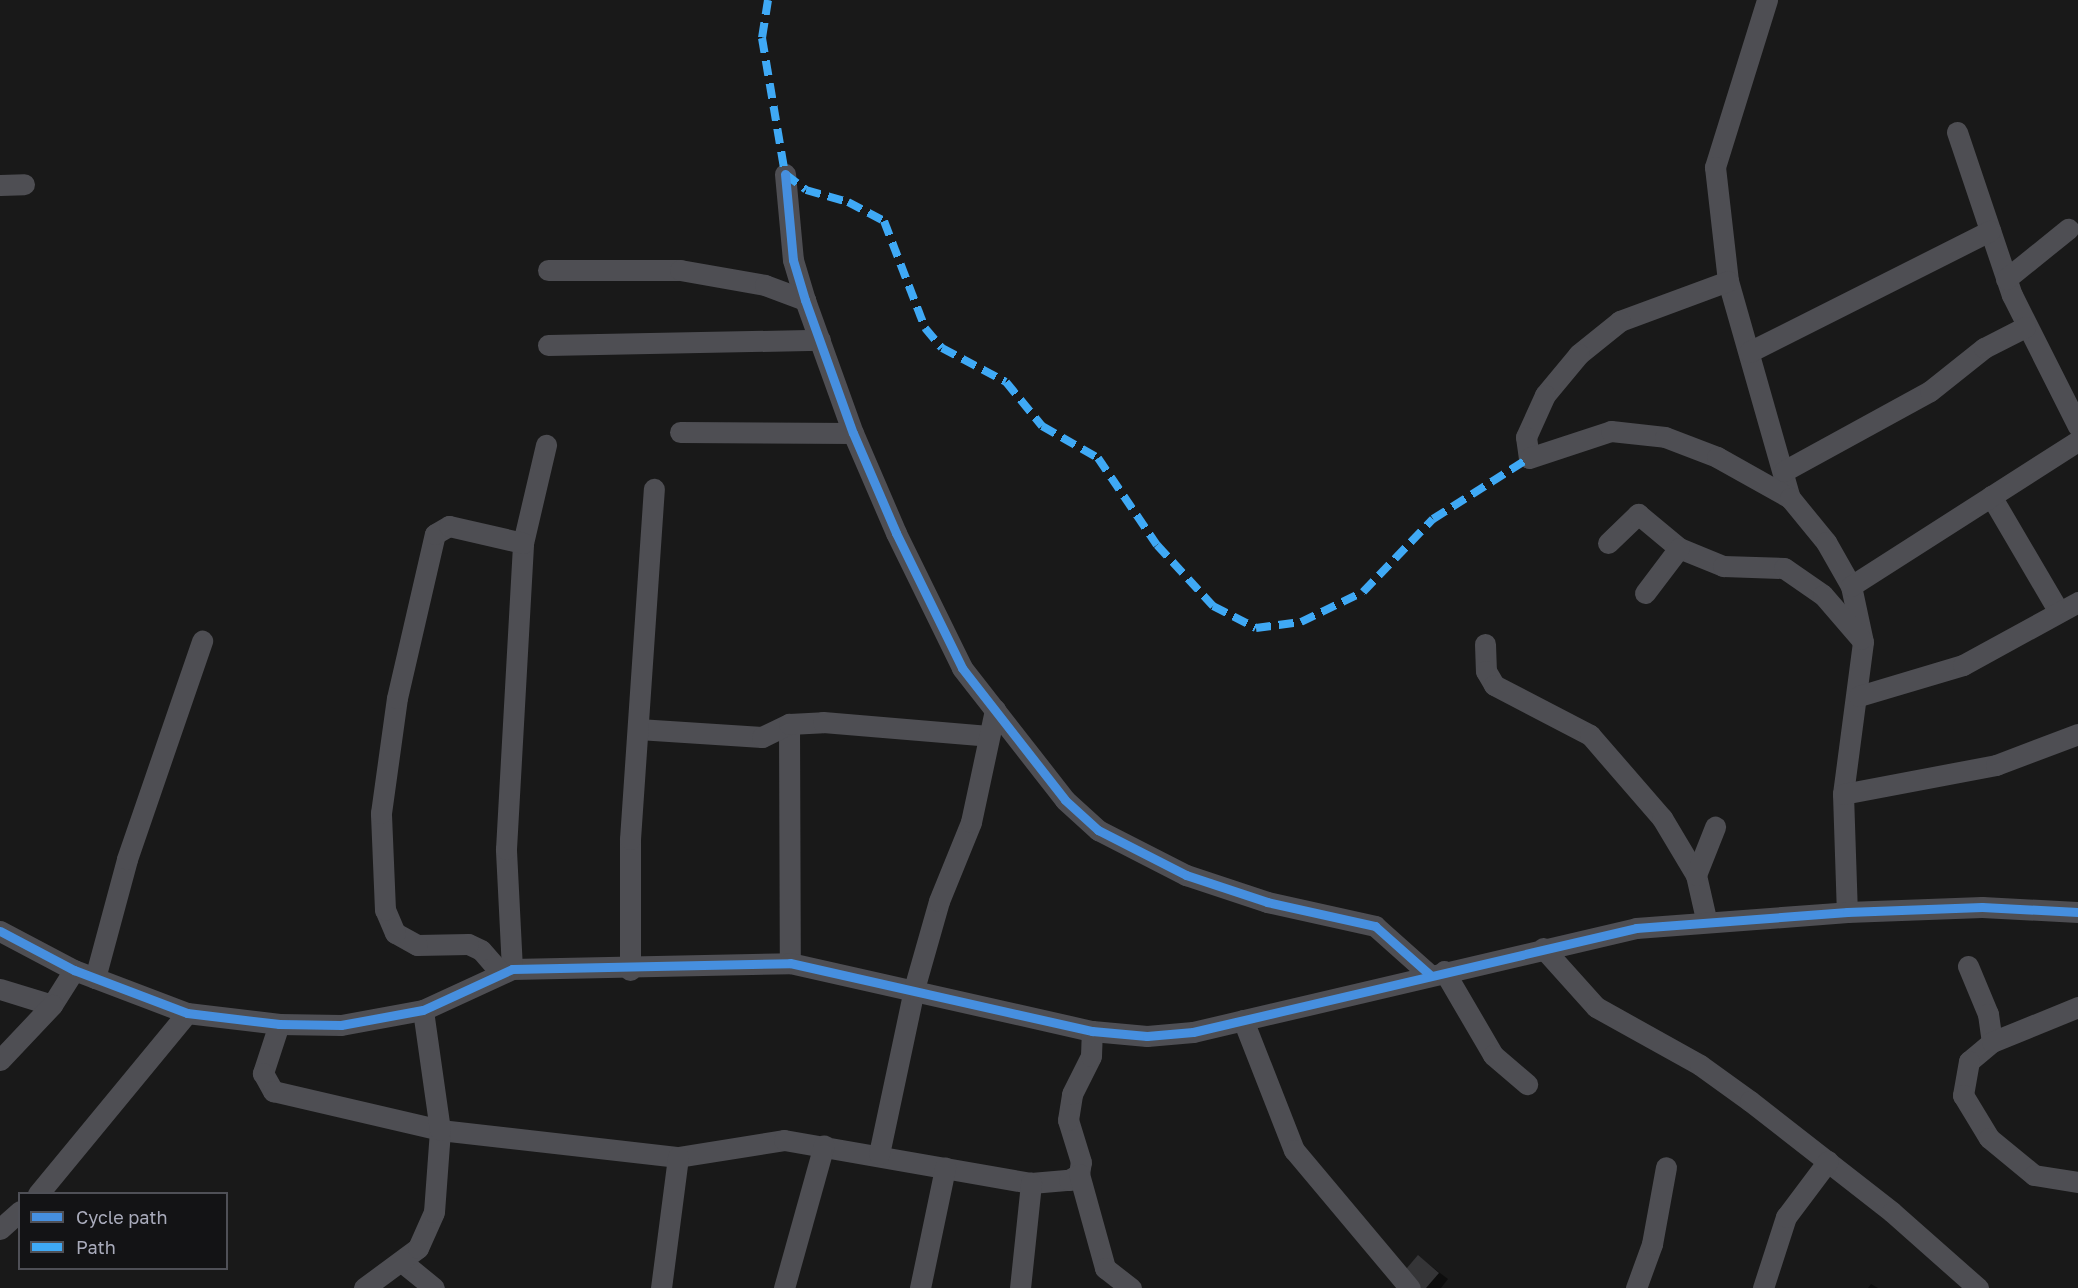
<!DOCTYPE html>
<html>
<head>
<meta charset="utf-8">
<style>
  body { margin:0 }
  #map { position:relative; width:2078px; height:1288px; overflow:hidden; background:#191919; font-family:"Golos Text",sans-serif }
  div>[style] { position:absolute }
  .shadow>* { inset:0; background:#0007 }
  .building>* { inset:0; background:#353537 }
  .minor>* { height:21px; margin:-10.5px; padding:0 10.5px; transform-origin:10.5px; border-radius:10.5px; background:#4e4e53 }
  .quiet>* { height:8px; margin-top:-4px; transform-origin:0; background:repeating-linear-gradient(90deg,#3fa9f5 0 15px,transparent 0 23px) }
  .cycleway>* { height:9px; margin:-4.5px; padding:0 4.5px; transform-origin:4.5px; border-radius:4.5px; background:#468fdf }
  span { translate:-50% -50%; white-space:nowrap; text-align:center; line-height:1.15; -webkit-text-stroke:5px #131315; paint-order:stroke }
  .legend { position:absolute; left:18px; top:1192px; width:210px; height:78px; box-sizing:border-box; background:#131315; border:2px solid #4f5057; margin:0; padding:8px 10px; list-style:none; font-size:18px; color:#a9abbb }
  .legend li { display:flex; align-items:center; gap:12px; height:30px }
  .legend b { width:30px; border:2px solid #4f5057 }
</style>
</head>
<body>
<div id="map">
  <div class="shadow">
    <div style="clip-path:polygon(1419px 1257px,1448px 1279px,1441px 1288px,1418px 1288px)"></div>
    <div style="clip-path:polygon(1871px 1284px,1878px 1288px,1868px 1288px)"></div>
  </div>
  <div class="building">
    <div style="clip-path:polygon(1418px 1255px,1439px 1273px,1426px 1288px,1416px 1288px,1401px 1275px)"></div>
  </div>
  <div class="minor">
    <div style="left:1767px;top:0;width:175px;rotate:107.3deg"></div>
    <div style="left:1715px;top:167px;width:115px;rotate:83.5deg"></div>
    <div style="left:1728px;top:281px;width:226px;rotate:74.1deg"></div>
    <div style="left:1957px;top:132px;width:172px;rotate:71.4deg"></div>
    <div style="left:2012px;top:295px;width:147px;rotate:63.3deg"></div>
    <div style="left:785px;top:174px;width:86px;rotate:84.7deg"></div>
    <div style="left:793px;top:260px;width:42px;rotate:73.3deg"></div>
    <div style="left:805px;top:300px;width:141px;rotate:70.2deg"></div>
    <div style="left:853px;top:433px;width:109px;rotate:66.7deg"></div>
    <div style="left:896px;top:533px;width:150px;rotate:63.9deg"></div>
    <div style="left:962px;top:668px;width:167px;rotate:52deg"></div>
    <div style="left:1065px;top:800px;width:45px;rotate:42.3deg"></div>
    <div style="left:1098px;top:830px;width:99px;rotate:27.1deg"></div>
    <div style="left:1186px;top:875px;width:85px;rotate:18.4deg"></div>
    <div style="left:1267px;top:902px;width:111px;rotate:12.5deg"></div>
    <div style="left:1375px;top:926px;width:74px;rotate:41.7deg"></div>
    <div style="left:0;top:185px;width:24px;rotate:-2deg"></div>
    <div style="left:548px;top:270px;width:132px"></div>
    <div style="left:680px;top:270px;width:86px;rotate:10deg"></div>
    <div style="left:765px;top:285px;width:43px;rotate:20.6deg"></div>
    <div style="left:2006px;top:279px;width:80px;rotate:-38.9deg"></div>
    <div style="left:1728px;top:281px;width:115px;rotate:159.7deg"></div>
    <div style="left:1620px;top:321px;width:53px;rotate:141.2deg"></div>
    <div style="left:1579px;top:354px;width:53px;rotate:129.7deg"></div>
    <div style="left:1545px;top:395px;width:46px;rotate:114.3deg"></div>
    <div style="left:1526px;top:437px;width:21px;rotate:82deg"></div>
    <div style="left:1529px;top:458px;width:86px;rotate:-18.2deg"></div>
    <div style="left:1611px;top:431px;width:54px;rotate:6.3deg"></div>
    <div style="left:1665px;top:437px;width:56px;rotate:21deg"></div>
    <div style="left:1717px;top:457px;width:84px;rotate:29.3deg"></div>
    <div style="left:1790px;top:498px;width:57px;rotate:50.7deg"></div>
    <div style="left:1826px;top:542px;width:51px;rotate:60.4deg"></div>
    <div style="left:1851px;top:586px;width:57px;rotate:77.9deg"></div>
    <div style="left:1863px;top:642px;width:153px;rotate:97.5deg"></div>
    <div style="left:1843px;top:794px;width:118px;rotate:88.1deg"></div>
    <div style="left:548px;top:345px;width:272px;rotate:-1.1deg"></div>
    <div style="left:1749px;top:352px;width:270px;rotate:-26.7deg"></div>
    <div style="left:680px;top:432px;width:173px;rotate:0.3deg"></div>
    <div style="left:1784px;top:471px;width:166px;rotate:-28.7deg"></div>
    <div style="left:1930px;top:391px;width:69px;rotate:-38.5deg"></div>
    <div style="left:1984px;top:348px;width:46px;rotate:-27.1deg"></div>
    <div style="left:1991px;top:496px;width:134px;rotate:59.6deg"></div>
    <div style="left:1608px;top:543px;width:42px;rotate:-44deg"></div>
    <div style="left:1638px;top:514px;width:53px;rotate:39.7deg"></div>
    <div style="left:1679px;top:548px;width:48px;rotate:22.2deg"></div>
    <div style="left:1723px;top:566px;width:61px;rotate:1.9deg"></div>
    <div style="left:1784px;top:568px;width:47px;rotate:34.7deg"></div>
    <div style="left:1823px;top:595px;width:58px;rotate:49.2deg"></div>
    <div style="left:1851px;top:586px;width:269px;rotate:-32.6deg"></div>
    <div style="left:1645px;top:593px;width:56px;rotate:-52.9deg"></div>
    <div style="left:1485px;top:644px;width:27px;rotate:88deg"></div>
    <div style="left:1486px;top:671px;width:16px;rotate:60deg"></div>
    <div style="left:1494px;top:685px;width:108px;rotate:27.5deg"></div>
    <div style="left:1590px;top:735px;width:110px;rotate:49.1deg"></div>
    <div style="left:1662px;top:818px;width:66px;rotate:59.2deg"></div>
    <div style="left:1696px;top:875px;width:45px;rotate:77.2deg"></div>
    <div style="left:1859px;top:696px;width:109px;rotate:-16.6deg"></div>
    <div style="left:1963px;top:665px;width:131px;rotate:-28.7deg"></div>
    <div style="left:789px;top:724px;width:239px;rotate:89.8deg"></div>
    <div style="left:638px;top:729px;width:124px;rotate:3.7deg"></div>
    <div style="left:762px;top:737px;width:30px;rotate:-26deg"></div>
    <div style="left:789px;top:724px;width:34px;rotate:-3deg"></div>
    <div style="left:823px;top:722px;width:166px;rotate:4.8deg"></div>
    <div style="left:1843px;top:794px;width:156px;rotate:-10.7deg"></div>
    <div style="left:1996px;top:765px;width:88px;rotate:-20.7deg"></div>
    <div style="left:1696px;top:875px;width:52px;rotate:-68.4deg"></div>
    <div style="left:0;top:931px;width:84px;rotate:27.8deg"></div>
    <div style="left:74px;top:970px;width:121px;rotate:20.8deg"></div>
    <div style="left:187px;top:1013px;width:93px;rotate:6.8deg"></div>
    <div style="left:279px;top:1024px;width:62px;rotate:0.9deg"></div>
    <div style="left:341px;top:1025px;width:83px;rotate:-10.4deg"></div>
    <div style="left:423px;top:1010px;width:98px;rotate:-24.7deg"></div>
    <div style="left:512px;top:969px;width:278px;rotate:-1.2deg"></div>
    <div style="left:790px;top:963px;width:310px;rotate:12.7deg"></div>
    <div style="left:1092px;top:1031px;width:55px;rotate:5.2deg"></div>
    <div style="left:1147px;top:1036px;width:46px;rotate:-5deg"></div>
    <div style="left:1193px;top:1032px;width:455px;rotate:-13.2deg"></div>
    <div style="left:1636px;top:928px;width:212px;rotate:-4.3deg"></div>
    <div style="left:1847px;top:912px;width:135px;rotate:-2.1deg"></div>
    <div style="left:1982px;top:907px;width:96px;rotate:3deg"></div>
    <div style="left:1543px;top:948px;width:79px;rotate:48.1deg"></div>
    <div style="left:1596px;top:1007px;width:119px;rotate:29.1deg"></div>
    <div style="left:1700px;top:1065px;width:62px;rotate:35.8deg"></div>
    <div style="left:1750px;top:1101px;width:180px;rotate:38deg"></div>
    <div style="left:1892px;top:1212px;width:115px;rotate:41.5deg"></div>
    <div style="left:1968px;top:966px;width:52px;rotate:67.4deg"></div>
    <div style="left:1988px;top:1014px;width:28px;rotate:82deg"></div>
    <div style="left:1992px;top:1042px;width:30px;rotate:140deg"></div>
    <div style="left:1969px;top:1061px;width:35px;rotate:100deg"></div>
    <div style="left:1963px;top:1095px;width:50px;rotate:58.8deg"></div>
    <div style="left:1989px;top:1138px;width:58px;rotate:39.4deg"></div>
    <div style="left:2034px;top:1175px;width:45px;rotate:9deg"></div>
    <div style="left:512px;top:969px;width:120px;rotate:-92.9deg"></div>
    <div style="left:506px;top:849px;width:306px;rotate:-86.8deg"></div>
    <div style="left:523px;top:543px;width:101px;rotate:-76.8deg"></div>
    <div style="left:630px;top:970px;width:131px;rotate:-90deg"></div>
    <div style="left:630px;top:839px;width:351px;rotate:-86.1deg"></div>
    <div style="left:1444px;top:971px;width:97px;rotate:59.7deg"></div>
    <div style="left:1493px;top:1055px;width:45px;rotate:40.5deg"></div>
    <div style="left:501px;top:973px;width:30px;rotate:-131deg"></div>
    <div style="left:481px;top:950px;width:14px;rotate:-155deg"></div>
    <div style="left:468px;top:944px;width:51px;rotate:178.9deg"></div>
    <div style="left:417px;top:945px;width:25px;rotate:-151deg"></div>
    <div style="left:395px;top:933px;width:25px;rotate:-113deg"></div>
    <div style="left:385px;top:910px;width:97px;rotate:-92.4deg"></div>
    <div style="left:381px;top:813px;width:116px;rotate:-82.1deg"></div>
    <div style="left:397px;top:698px;width:168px;rotate:-77deg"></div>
    <div style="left:435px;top:534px;width:16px;rotate:-30deg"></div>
    <div style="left:449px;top:526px;width:76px;rotate:12.9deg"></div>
    <div style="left:95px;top:978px;width:123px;rotate:-74.9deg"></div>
    <div style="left:127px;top:859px;width:231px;rotate:-71deg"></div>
    <div style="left:0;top:989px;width:54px;rotate:17.1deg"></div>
    <div style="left:52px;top:1005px;width:41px;rotate:-57.8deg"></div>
    <div style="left:1243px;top:1020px;width:140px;rotate:68.6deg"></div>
    <div style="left:1294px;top:1150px;width:180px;rotate:50deg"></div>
    <div style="left:279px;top:1024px;width:52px;rotate:108.1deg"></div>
    <div style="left:263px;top:1073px;width:21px;rotate:61deg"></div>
    <div style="left:273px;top:1091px;width:171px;rotate:13.1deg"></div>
    <div style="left:440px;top:1130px;width:240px;rotate:6.5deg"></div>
    <div style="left:678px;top:1157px;width:107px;rotate:-9.1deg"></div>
    <div style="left:784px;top:1140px;width:251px;rotate:9.9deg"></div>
    <div style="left:1031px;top:1183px;width:38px;rotate:-5deg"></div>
    <div style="left:1069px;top:1180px;width:12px;rotate:-31deg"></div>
    <div style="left:1079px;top:1174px;width:12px;rotate:-81deg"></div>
    <div style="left:1081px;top:1162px;width:44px;rotate:-107.2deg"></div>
    <div style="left:1068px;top:1120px;width:26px;rotate:-81deg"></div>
    <div style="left:1072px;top:1094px;width:42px;rotate:-63.4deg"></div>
    <div style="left:1091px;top:1056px;width:25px;rotate:-88deg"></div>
    <div style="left:1992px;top:1042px;width:93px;rotate:-22.1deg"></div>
    <div style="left:0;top:1060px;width:76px;rotate:-46.6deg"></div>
    <div style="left:879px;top:1154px;width:169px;rotate:-78deg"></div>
    <div style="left:914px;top:989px;width:91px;rotate:-74.1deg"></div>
    <div style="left:939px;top:901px;width:85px;rotate:-67.9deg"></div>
    <div style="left:971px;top:822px;width:115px;rotate:-77.9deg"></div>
    <div style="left:1079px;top:1174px;width:98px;rotate:74.5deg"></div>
    <div style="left:1105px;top:1268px;width:33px;rotate:38deg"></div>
    <div style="left:38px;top:1194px;width:234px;rotate:-50.5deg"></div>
    <div style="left:0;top:1229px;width:27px;rotate:-42deg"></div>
    <div style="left:402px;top:1262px;width:41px;rotate:39.1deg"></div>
    <div style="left:364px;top:1288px;width:67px;rotate:-36.5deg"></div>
    <div style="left:418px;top:1248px;width:39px;rotate:-66deg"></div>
    <div style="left:434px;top:1212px;width:82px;rotate:-85.8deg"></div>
    <div style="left:440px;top:1130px;width:121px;rotate:-98.1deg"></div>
    <div style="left:661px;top:1288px;width:132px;rotate:-82.6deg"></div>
    <div style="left:784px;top:1288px;width:148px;rotate:-74.4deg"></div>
    <div style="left:920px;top:1288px;width:123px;rotate:-78.2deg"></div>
    <div style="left:1020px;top:1288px;width:106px;rotate:-84deg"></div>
    <div style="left:1636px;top:1288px;width:47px;rotate:-70deg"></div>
    <div style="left:1652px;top:1244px;width:78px;rotate:-79.7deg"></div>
    <div style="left:1763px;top:1288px;width:75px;rotate:-72.1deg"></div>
    <div style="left:1786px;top:1217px;width:70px;rotate:-53.1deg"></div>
  </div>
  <div class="quiet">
    <div style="left:768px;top:0;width:38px;rotate:99deg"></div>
    <div style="left:762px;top:38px;width:138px;rotate:80.4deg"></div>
    <div style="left:785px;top:174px;width:26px;rotate:37deg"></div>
    <div style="left:806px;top:190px;width:44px;rotate:15.9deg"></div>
    <div style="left:848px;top:202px;width:41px;rotate:27.8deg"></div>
    <div style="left:884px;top:221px;width:115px;rotate:69deg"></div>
    <div style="left:925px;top:328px;width:26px;rotate:50deg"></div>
    <div style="left:942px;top:348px;width:72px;rotate:28deg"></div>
    <div style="left:1006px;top:382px;width:57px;rotate:50.7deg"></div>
    <div style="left:1042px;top:426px;width:64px;rotate:29.7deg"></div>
    <div style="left:1098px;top:458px;width:105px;rotate:55.9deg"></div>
    <div style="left:1157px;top:545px;width:83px;rotate:47.4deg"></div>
    <div style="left:1213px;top:606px;width:48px;rotate:27.1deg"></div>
    <div style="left:1256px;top:628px;width:45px;rotate:-7.6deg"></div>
    <div style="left:1301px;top:622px;width:69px;rotate:-25.8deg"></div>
    <div style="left:1363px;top:592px;width:101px;rotate:-46.2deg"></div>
    <div style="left:1433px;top:519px;width:114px;rotate:-32.4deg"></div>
  </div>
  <div class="cycleway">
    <div style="left:785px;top:174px;width:86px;rotate:84.7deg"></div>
    <div style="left:793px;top:260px;width:42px;rotate:73.3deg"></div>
    <div style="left:805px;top:300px;width:141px;rotate:70.2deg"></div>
    <div style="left:853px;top:433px;width:109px;rotate:66.7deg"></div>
    <div style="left:896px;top:533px;width:150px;rotate:63.9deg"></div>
    <div style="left:962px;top:668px;width:167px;rotate:52deg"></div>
    <div style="left:1065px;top:800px;width:45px;rotate:42.3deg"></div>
    <div style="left:1098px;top:830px;width:99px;rotate:27.1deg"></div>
    <div style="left:1186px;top:875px;width:85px;rotate:18.4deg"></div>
    <div style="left:1267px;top:902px;width:111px;rotate:12.5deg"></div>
    <div style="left:1375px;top:926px;width:74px;rotate:41.7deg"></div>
    <div style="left:0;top:931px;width:84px;rotate:27.8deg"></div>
    <div style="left:74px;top:970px;width:121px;rotate:20.8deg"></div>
    <div style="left:187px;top:1013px;width:93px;rotate:6.8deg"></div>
    <div style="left:279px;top:1024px;width:62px;rotate:0.9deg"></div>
    <div style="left:341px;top:1025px;width:83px;rotate:-10.4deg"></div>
    <div style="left:423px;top:1010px;width:98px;rotate:-24.7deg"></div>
    <div style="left:512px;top:969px;width:278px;rotate:-1.2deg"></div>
    <div style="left:790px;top:963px;width:310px;rotate:12.7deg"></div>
    <div style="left:1092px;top:1031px;width:55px;rotate:5.2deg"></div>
    <div style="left:1147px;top:1036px;width:46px;rotate:-5deg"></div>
    <div style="left:1193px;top:1032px;width:455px;rotate:-13.2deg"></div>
    <div style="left:1636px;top:928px;width:212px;rotate:-4.3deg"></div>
    <div style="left:1847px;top:912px;width:135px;rotate:-2.1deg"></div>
    <div style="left:1982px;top:907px;width:96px;rotate:3deg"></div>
  </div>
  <ul class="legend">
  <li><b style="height:8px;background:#468fdf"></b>Cycle path</li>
  <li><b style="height:8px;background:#3fa9f5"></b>Path</li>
  </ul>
</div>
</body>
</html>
